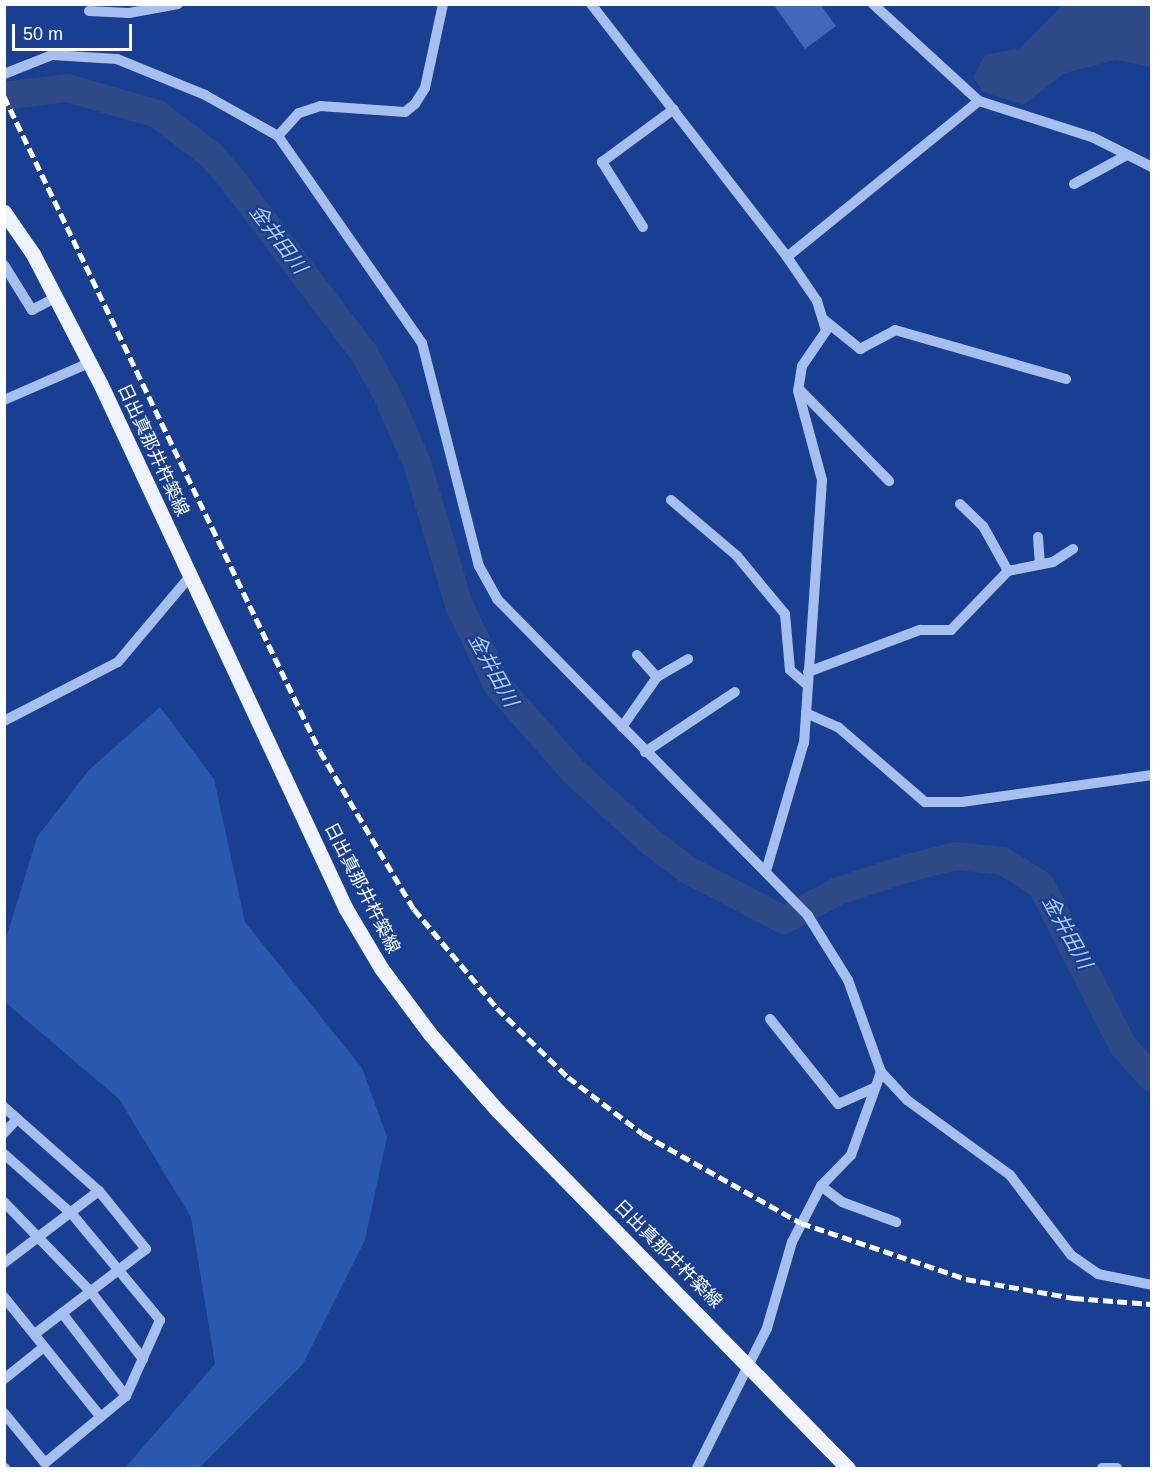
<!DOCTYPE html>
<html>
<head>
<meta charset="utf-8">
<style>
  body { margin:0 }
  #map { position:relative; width:1156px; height:1473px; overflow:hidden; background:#183f91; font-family:Helvetica,"Noto Sans JP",sans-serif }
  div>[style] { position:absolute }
  .green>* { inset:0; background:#2b58af }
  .water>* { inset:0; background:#2d4986 }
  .river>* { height:28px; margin:-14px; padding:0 14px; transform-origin:14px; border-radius:14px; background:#2d4986 }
  .building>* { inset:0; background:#4169b9 }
  .minor>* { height:10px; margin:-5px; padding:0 5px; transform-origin:5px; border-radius:5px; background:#a6bfef }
  .major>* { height:15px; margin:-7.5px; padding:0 7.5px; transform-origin:7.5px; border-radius:7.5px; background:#eff3ff }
  .rail>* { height:4.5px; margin-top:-2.25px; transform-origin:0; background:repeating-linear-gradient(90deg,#fff 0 10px,transparent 0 14.5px) }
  span { translate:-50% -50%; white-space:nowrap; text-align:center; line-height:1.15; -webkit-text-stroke:4.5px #183f91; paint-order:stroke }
  .street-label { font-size:18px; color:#fff }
  .water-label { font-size:20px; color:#b2caf6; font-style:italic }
  .frame { position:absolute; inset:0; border:6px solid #fff; pointer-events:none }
  .scale { position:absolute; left:12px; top:24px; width:120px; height:27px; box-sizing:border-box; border:3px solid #fff; border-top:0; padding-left:8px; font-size:18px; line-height:21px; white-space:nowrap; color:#fff; -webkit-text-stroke:4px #183f91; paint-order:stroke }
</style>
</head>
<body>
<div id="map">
  <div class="green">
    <div style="clip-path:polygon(160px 707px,214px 779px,245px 922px,362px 1068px,387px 1137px,365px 1240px,303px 1364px,199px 1468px,125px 1468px,215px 1364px,191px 1217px,119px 1099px,5px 1002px,5px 942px,37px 837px,89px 770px)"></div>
  </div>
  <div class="water">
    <div style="clip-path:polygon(1063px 5px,1151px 5px,1151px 67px,1116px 60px,1065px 73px,1023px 105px,983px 92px,973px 77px,985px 55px,1020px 48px)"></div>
  </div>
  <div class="river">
    <div style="left:4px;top:96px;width:64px;rotate:-7.2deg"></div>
    <div style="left:67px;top:88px;width:94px;rotate:16.1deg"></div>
    <div style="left:157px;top:114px;width:66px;rotate:37deg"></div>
    <div style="left:210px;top:154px;width:37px;rotate:49deg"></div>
    <div style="left:234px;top:182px;width:215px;rotate:52.8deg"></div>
    <div style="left:364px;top:353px;width:50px;rotate:61.4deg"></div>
    <div style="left:388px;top:397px;width:72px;rotate:66.3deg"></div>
    <div style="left:417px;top:463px;width:148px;rotate:73.5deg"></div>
    <div style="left:459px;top:605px;width:90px;rotate:64.3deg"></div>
    <div style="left:498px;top:686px;width:115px;rotate:48.5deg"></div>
    <div style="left:574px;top:772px;width:105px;rotate:42.3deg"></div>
    <div style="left:652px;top:843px;width:45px;rotate:36.9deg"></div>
    <div style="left:688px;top:870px;width:108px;rotate:27.5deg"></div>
    <div style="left:784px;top:920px;width:61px;rotate:-28.2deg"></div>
    <div style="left:838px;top:891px;width:78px;rotate:-18deg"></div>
    <div style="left:912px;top:867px;width:45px;rotate:-14deg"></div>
    <div style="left:956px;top:856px;width:47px;rotate:6.1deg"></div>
    <div style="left:1003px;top:861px;width:45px;rotate:32.3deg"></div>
    <div style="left:1041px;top:885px;width:181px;rotate:63deg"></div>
    <div style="left:1123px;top:1046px;width:43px;rotate:47.8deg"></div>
  </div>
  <div class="building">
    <div style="clip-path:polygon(773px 4px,820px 4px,836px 26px,805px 49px)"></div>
  </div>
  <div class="minor">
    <div style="left:591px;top:4px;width:320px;rotate:52.2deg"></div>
    <div style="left:787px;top:257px;width:53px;rotate:55.7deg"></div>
    <div style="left:817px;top:301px;width:31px;rotate:73deg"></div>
    <div style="left:826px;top:331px;width:42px;rotate:124.4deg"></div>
    <div style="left:802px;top:366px;width:25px;rotate:99deg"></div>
    <div style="left:798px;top:391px;width:92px;rotate:74.9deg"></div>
    <div style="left:822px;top:480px;width:263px;rotate:93.9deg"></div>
    <div style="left:804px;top:742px;width:134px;rotate:106.4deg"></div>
    <div style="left:873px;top:4px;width:144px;rotate:42.5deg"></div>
    <div style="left:979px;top:101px;width:119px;rotate:17.7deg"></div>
    <div style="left:1092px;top:137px;width:67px;rotate:26.6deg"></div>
    <div style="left:89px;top:11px;width:40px;rotate:2.9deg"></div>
    <div style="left:129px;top:13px;width:50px;rotate:-10.4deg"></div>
    <div style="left:4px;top:74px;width:52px;rotate:-21.6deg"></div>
    <div style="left:52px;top:55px;width:65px;rotate:3.5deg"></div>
    <div style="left:117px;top:59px;width:95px;rotate:22.2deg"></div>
    <div style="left:205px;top:95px;width:84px;rotate:29.3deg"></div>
    <div style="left:278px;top:136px;width:252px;rotate:55.2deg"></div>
    <div style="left:422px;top:343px;width:230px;rotate:75.7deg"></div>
    <div style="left:479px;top:566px;width:38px;rotate:61deg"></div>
    <div style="left:497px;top:599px;width:444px;rotate:45.5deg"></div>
    <div style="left:808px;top:916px;width:75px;rotate:58deg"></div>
    <div style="left:848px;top:980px;width:98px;rotate:70.3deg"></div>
    <div style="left:881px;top:1072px;width:38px;rotate:47deg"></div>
    <div style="left:907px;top:1100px;width:127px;rotate:36.1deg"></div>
    <div style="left:1010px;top:1175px;width:101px;rotate:52.7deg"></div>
    <div style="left:1071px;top:1255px;width:33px;rotate:35deg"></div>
    <div style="left:1098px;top:1274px;width:55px;rotate:11.5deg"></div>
    <div style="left:278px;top:136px;width:31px;rotate:-48deg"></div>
    <div style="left:299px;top:113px;width:22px;rotate:-18deg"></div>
    <div style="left:320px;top:106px;width:85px;rotate:4deg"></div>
    <div style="left:405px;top:112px;width:13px;rotate:-39deg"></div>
    <div style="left:415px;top:104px;width:19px;rotate:-58deg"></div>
    <div style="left:425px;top:88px;width:86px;rotate:-77.9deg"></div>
    <div style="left:1074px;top:184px;width:60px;rotate:-28.7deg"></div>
    <div style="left:643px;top:227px;width:77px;rotate:-122.2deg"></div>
    <div style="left:602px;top:162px;width:89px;rotate:-36.4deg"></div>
    <div style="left:787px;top:257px;width:247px;rotate:-39.1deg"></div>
    <div style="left:4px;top:265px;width:53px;rotate:58.1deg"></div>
    <div style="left:32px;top:310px;width:26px;rotate:-28deg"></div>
    <div style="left:823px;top:319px;width:48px;rotate:39deg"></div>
    <div style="left:860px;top:349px;width:40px;rotate:-28deg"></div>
    <div style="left:895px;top:330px;width:178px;rotate:16deg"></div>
    <div style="left:799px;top:389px;width:129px;rotate:45.6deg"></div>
    <div style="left:4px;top:400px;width:93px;rotate:-23.5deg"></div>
    <div style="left:671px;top:500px;width:87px;rotate:40.3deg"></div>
    <div style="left:737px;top:556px;width:75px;rotate:50.4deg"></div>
    <div style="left:785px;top:614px;width:56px;rotate:84.9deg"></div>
    <div style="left:790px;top:670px;width:23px;rotate:41deg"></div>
    <div style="left:960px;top:504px;width:32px;rotate:44deg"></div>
    <div style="left:983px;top:526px;width:51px;rotate:60.9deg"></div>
    <div style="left:1038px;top:537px;width:27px;rotate:86deg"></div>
    <div style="left:637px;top:655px;width:30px;rotate:48deg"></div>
    <div style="left:808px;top:672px;width:120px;rotate:-20.6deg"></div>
    <div style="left:920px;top:630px;width:31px"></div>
    <div style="left:951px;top:630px;width:82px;rotate:-46deg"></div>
    <div style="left:1008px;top:571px;width:46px;rotate:-11.3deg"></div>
    <div style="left:1053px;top:562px;width:24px;rotate:-33deg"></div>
    <div style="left:806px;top:713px;width:35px;rotate:24deg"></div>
    <div style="left:838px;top:727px;width:115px;rotate:40.8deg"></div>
    <div style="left:925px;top:802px;width:37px"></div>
    <div style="left:962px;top:802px;width:192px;rotate:-8.1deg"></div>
    <div style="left:4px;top:721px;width:128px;rotate:-27.4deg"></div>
    <div style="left:118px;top:662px;width:114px;rotate:-50deg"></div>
    <div style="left:622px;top:727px;width:61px;rotate:-55deg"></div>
    <div style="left:657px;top:677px;width:36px;rotate:-30deg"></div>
    <div style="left:645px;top:752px;width:108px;rotate:-33.7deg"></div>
    <div style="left:770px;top:1019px;width:109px;rotate:51.3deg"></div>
    <div style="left:838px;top:1104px;width:39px;rotate:-24deg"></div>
    <div style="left:4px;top:1107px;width:127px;rotate:41.5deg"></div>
    <div style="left:99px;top:1191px;width:75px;rotate:51deg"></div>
    <div style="left:146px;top:1249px;width:140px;rotate:142.6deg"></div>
    <div style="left:4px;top:1133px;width:19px;rotate:-47deg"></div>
    <div style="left:4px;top:1154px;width:91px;rotate:41.4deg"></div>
    <div style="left:72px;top:1214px;width:138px;rotate:50.3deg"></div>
    <div style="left:160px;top:1320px;width:83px;rotate:114.1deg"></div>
    <div style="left:126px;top:1396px;width:105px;rotate:140.4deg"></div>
    <div style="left:45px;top:1463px;width:65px;rotate:-129.4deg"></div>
    <div style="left:821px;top:1186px;width:26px;rotate:37deg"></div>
    <div style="left:842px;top:1202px;width:58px;rotate:20.3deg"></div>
    <div style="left:4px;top:1202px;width:125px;rotate:46deg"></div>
    <div style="left:91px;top:1292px;width:85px;rotate:52.2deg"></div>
    <div style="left:4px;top:1263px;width:119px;rotate:-37.2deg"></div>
    <div style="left:4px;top:1297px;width:154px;rotate:51.1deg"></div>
    <div style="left:62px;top:1313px;width:105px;rotate:52.4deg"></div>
    <div style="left:4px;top:1379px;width:51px;rotate:-38.7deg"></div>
    <div style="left:4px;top:1468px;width:1px"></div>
    <div style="left:697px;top:1468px;width:157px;rotate:-63.4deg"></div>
    <div style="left:767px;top:1328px;width:90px;rotate:-73.8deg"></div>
    <div style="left:792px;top:1242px;width:63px;rotate:-62.6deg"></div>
    <div style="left:821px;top:1186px;width:43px;rotate:-45.9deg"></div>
    <div style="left:851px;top:1155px;width:88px;rotate:-70.1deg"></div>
    <div style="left:1102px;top:1468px;width:15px"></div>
  </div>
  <div class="major">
    <div style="left:4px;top:212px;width:51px;rotate:55.4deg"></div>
    <div style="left:33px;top:254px;width:145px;rotate:62.6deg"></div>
    <div style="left:100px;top:383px;width:581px;rotate:64.94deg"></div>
    <div style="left:346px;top:909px;width:69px;rotate:59.3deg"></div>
    <div style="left:381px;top:968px;width:82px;rotate:53.4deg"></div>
    <div style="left:430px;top:1034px;width:103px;rotate:48.6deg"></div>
    <div style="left:498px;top:1111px;width:500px;rotate:45.6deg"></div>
  </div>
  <div class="rail">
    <div style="left:4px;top:96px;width:727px;rotate:64.25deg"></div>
    <div style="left:320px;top:751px;width:184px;rotate:59.3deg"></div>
    <div style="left:414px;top:909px;width:129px;rotate:50deg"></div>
    <div style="left:497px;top:1008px;width:99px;rotate:44.2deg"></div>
    <div style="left:568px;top:1077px;width:94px;rotate:37.2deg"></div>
    <div style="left:643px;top:1134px;width:181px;rotate:29.4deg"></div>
    <div style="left:801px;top:1223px;width:174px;rotate:18.7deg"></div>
    <div style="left:966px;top:1279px;width:110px;rotate:10deg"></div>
    <div style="left:1074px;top:1298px;width:78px;rotate:4.4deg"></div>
  </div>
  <div class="street-label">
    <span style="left:153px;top:450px;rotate:65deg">日出真那井杵築線</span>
    <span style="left:362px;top:888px;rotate:63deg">日出真那井杵築線</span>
    <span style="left:668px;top:1254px;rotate:45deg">日出真那井杵築線</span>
  </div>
  <div class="water-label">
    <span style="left:278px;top:239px;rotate:53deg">金井田川</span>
    <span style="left:493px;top:670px;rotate:61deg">金井田川</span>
    <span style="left:1067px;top:932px;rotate:61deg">金井田川</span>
  </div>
  <div class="frame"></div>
  <div class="scale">50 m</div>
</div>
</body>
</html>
